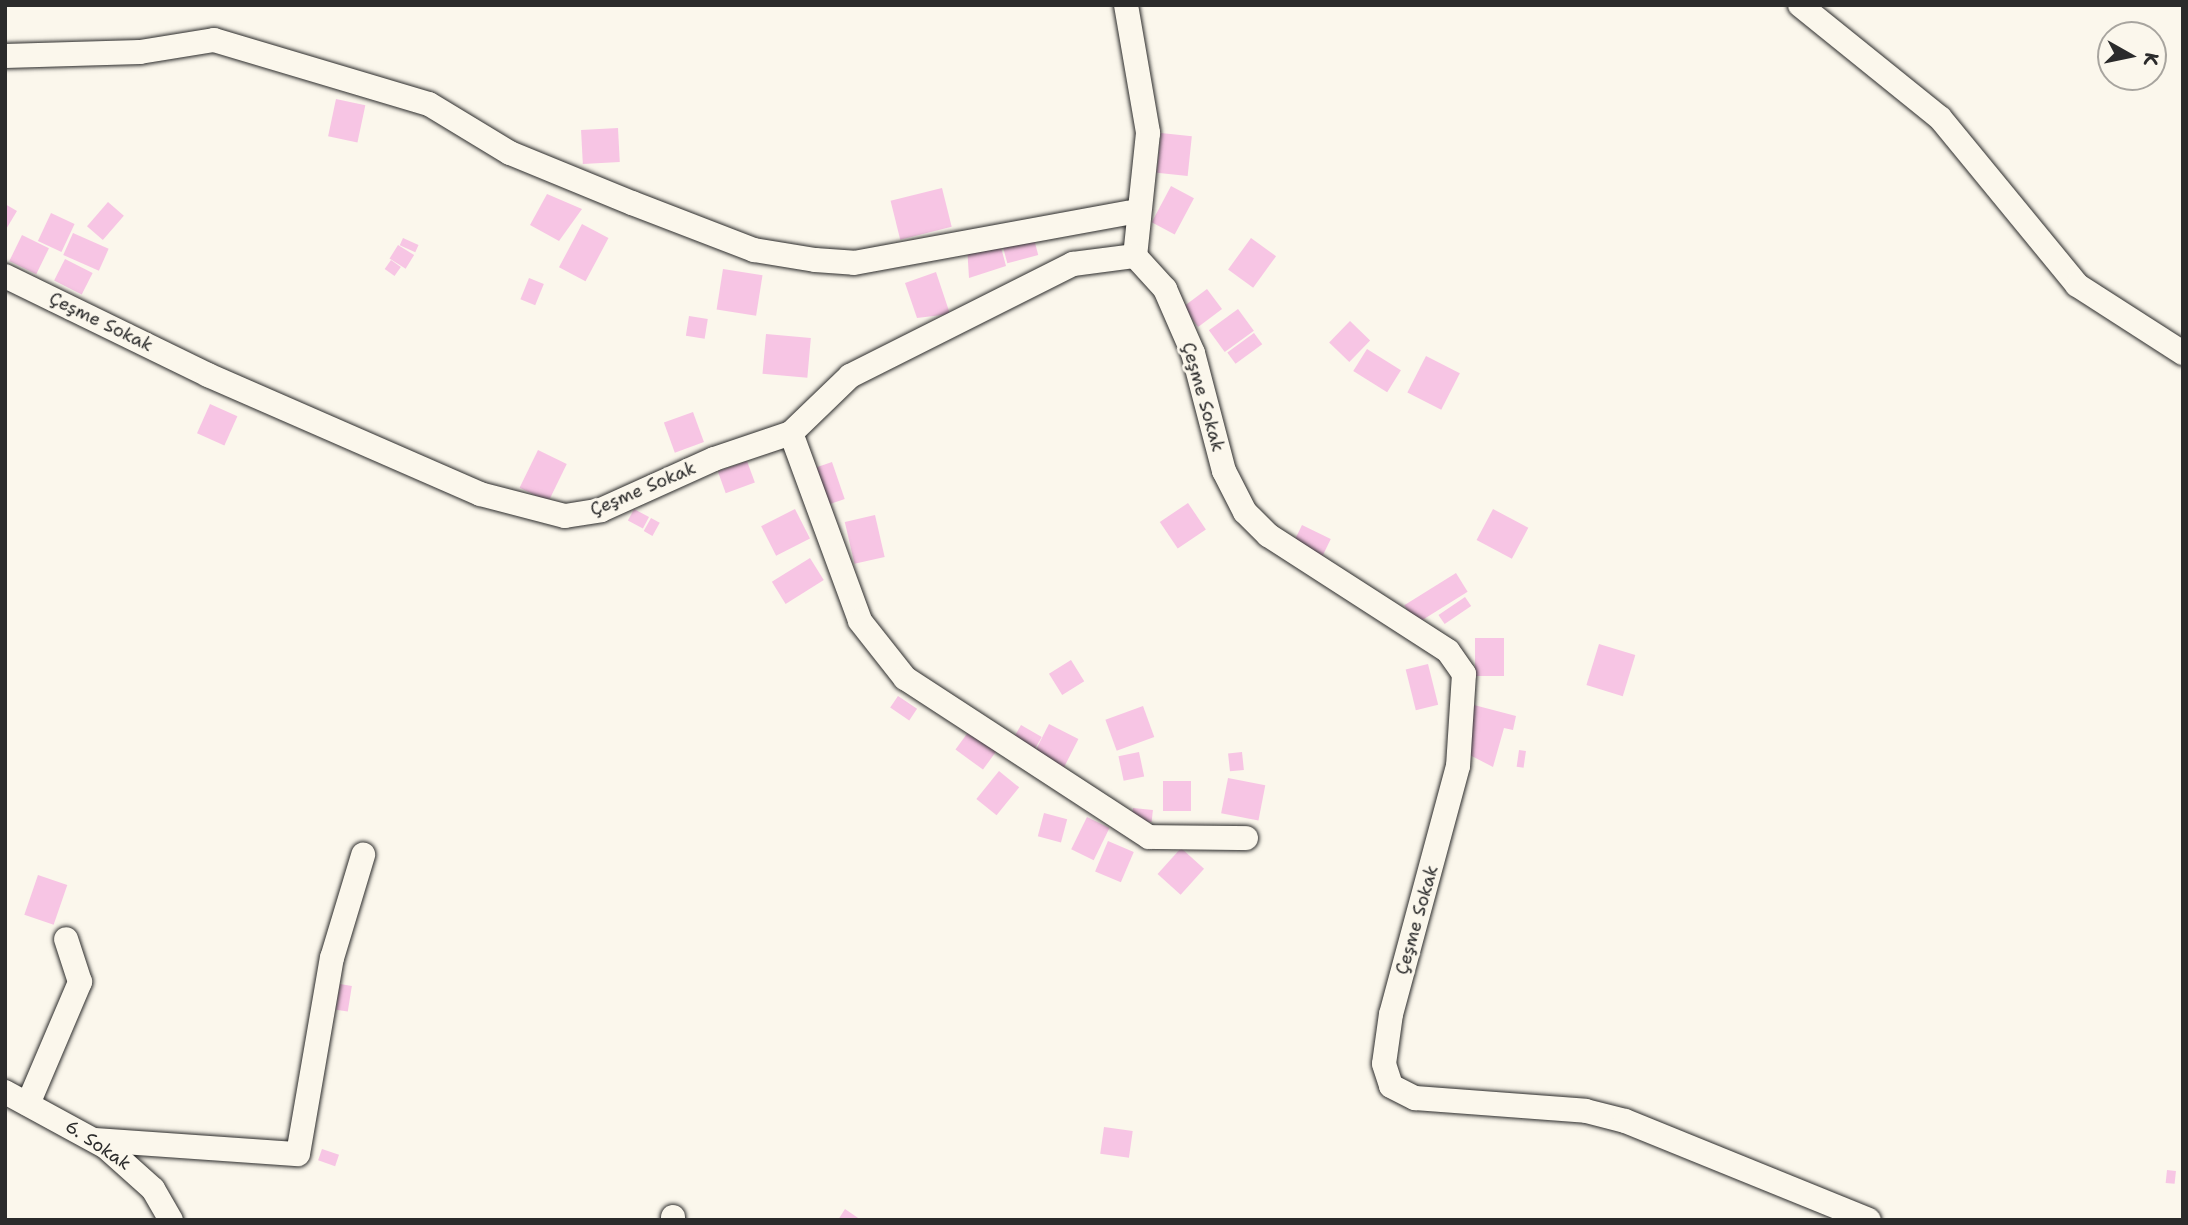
<!DOCTYPE html>
<html>
<head>
<meta charset="utf-8">
<style>
  body { margin:0 }
  #map { position:relative; width:2188px; height:1225px; overflow:hidden; background:#fbf7ec; font-family:"Shantell Sans",sans-serif }
  div>[style] { position:absolute }
  .building>* { inset:0; background:#f7c5e4; transform-origin:0 0 }
  .roads { filter:drop-shadow(0 0 2px #2b2b2b) drop-shadow(0 0 2px #2b2b2b) }
  .minor>* { height:24px; margin:-12px; padding:0 12px; transform-origin:12px; border-radius:12px; background:#fbf7ec }
  span { translate:-50% -50%; white-space:nowrap; text-align:center; line-height:1.15; -webkit-text-stroke:6px #fbf7ec; paint-order:stroke }
  .street-label { font-size:18px; color:#2b2b2b }
  .frame { position:absolute; inset:0; border:7px solid #2b2b2b; pointer-events:none }
  .north { position:absolute; left:2097px; top:21px; width:70px; height:70px; box-sizing:border-box; background:#fbf7ec; border:2px solid #a8a59f; border-radius:50%; rotate:99deg; font-size:19px; font-weight:700; line-height:28px; text-align:center; color:#2b2b2b }
  .north::after { content:''; display:block; margin:auto; width:24px; height:32px; background:#2b2b2b; clip-path:polygon(50% 0,100% 100%,50% 72%,0 100%) }
</style>
</head>
<body>
<div id="map">
  <div class="building">
    <div style="left:336px;top:99px;width:30px;height:38px;rotate:12deg"></div>
    <div style="left:618px;top:128px;width:34px;height:37px;rotate:87deg"></div>
    <div style="left:1161px;top:133px;width:31px;height:40px;rotate:6deg"></div>
    <div style="left:1171px;top:186px;width:26px;height:41px;rotate:28deg"></div>
    <div style="left:942px;top:188px;width:40px;height:53px;rotate:76deg"></div>
    <div style="clip-path:polygon(547px 194px,582px 209px,559px 241px,530px 225px)"></div>
    <div style="left:108px;top:202px;width:21px;height:32px;rotate:41deg"></div>
    <div style="clip-path:polygon(5px 204px,17px 211px,5px 231px)"></div>
    <div style="left:51px;top:213px;width:26px;height:31px;rotate:25deg"></div>
    <div style="left:582px;top:224px;width:30px;height:49px;rotate:28deg"></div>
    <div style="left:1031px;top:228px;width:28px;height:32px;rotate:75deg"></div>
    <div style="left:73px;top:233px;width:39px;height:24px;rotate:24deg"></div>
    <div style="left:22px;top:235px;width:30px;height:29px;rotate:26deg"></div>
    <div style="clip-path:polygon(998px 236px,1006px 266px,969px 278px,967px 245px)"></div>
    <div style="left:403px;top:238px;width:17px;height:8px;rotate:24deg"></div>
    <div style="left:1251px;top:238px;width:31px;height:39px;rotate:36deg"></div>
    <div style="left:398px;top:245px;width:19px;height:16px;rotate:32deg"></div>
    <div style="left:65px;top:259px;width:31px;height:24px;rotate:27deg"></div>
    <div style="left:391px;top:260px;width:12px;height:11px;rotate:35deg"></div>
    <div style="left:723px;top:269px;width:40px;height:41px;rotate:9deg"></div>
    <div style="clip-path:polygon(936px 272px,950px 314px,917px 318px,905px 283px)"></div>
    <div style="left:529px;top:278px;width:16px;height:23px;rotate:22deg"></div>
    <div style="left:1207px;top:289px;width:25px;height:30px;rotate:53deg"></div>
    <div style="left:1238px;top:309px;width:27px;height:36px;rotate:54deg"></div>
    <div style="left:689px;top:316px;width:19px;height:20px;rotate:9deg"></div>
    <div style="left:1350px;top:321px;width:28px;height:30px;rotate:44deg"></div>
    <div style="left:1254px;top:333px;width:14px;height:33px;rotate:54deg"></div>
    <div style="left:766px;top:334px;width:45px;height:40px;rotate:5deg"></div>
    <div style="left:1367px;top:349px;width:40px;height:26px;rotate:32deg"></div>
    <div style="left:1426px;top:356px;width:38px;height:41px;rotate:27deg"></div>
    <div style="left:210px;top:404px;width:30px;height:32px;rotate:24deg"></div>
    <div style="left:693px;top:412px;width:32px;height:31px;rotate:70deg"></div>
    <div style="left:538px;top:450px;width:32px;height:42px;rotate:26deg"></div>
    <div style="left:747px;top:461px;width:23px;height:31px;rotate:70deg"></div>
    <div style="left:832px;top:462px;width:39px;height:20px;rotate:71deg"></div>
    <div style="left:1188px;top:503px;width:32px;height:34px;rotate:56deg"></div>
    <div style="left:634px;top:509px;width:17px;height:13px;rotate:28deg"></div>
    <div style="left:795px;top:509px;width:33px;height:38px;rotate:63deg"></div>
    <div style="left:1493px;top:509px;width:40px;height:35px;rotate:28deg"></div>
    <div style="left:875px;top:515px;width:43px;height:31px;rotate:77deg"></div>
    <div style="left:651px;top:518px;width:10px;height:15px;rotate:29deg"></div>
    <div style="left:1302px;top:525px;width:32px;height:23px;rotate:26deg"></div>
    <div style="left:810px;top:558px;width:26px;height:45px;rotate:58deg"></div>
    <div style="left:1456px;top:573px;width:22px;height:61px;rotate:58deg"></div>
    <div style="left:1465px;top:597px;width:11px;height:32px;rotate:56deg"></div>
    <div style="left:1475px;top:638px;width:29px;height:38px"></div>
    <div style="left:1599px;top:644px;width:38px;height:43px;rotate:17deg"></div>
    <div style="left:1071px;top:660px;width:25px;height:26px;rotate:58deg"></div>
    <div style="left:1428px;top:664px;width:42px;height:23px;rotate:76deg"></div>
    <div style="left:898px;top:696px;width:23px;height:14px;rotate:34deg"></div>
    <div style="clip-path:polygon(1474px 705px,1516px 716px,1513px 730px,1504px 728px,1493px 767px,1462px 751px)"></div>
    <div style="left:1143px;top:706px;width:33px;height:40px;rotate:70deg"></div>
    <div style="left:1049px;top:724px;width:33px;height:32px;rotate:27deg"></div>
    <div style="left:1021px;top:725px;width:24px;height:21px;rotate:30deg"></div>
    <div style="left:969px;top:731px;width:34px;height:23px;rotate:36deg"></div>
    <div style="left:1519px;top:750px;width:7px;height:17px;rotate:8deg"></div>
    <div style="left:1139px;top:752px;width:25px;height:21px;rotate:78deg"></div>
    <div style="left:1242px;top:752px;width:18px;height:14px;rotate:84deg"></div>
    <div style="left:999px;top:771px;width:26px;height:36px;rotate:39deg"></div>
    <div style="left:1228px;top:778px;width:38px;height:36px;rotate:11deg"></div>
    <div style="left:1191px;top:781px;width:30px;height:28px;rotate:90deg"></div>
    <div style="left:1133px;top:808px;width:20px;height:12px;rotate:6deg"></div>
    <div style="left:1044px;top:813px;width:24px;height:24px;rotate:15deg"></div>
    <div style="left:1087px;top:817px;width:25px;height:36px;rotate:26deg"></div>
    <div style="left:1108px;top:841px;width:28px;height:33px;rotate:23deg"></div>
    <div style="left:1181px;top:848px;width:31px;height:35px;rotate:42deg"></div>
    <div style="left:38px;top:875px;width:31px;height:42px;rotate:19deg"></div>
    <div style="left:340px;top:984px;width:12px;height:26px;rotate:9deg"></div>
    <div style="left:1104px;top:1127px;width:29px;height:27px;rotate:8deg"></div>
    <div style="left:322px;top:1149px;width:18px;height:12px;rotate:19deg"></div>
    <div style="left:2167px;top:1170px;width:9px;height:13px;rotate:6deg"></div>
    <div style="clip-path:polygon(845px 1209px,861px 1220px,838px 1220px)"></div>
  </div>
  <div class="roads">
    <div class="minor">
      <div style="left:1126px;top:5px;width:130px;rotate:80.2deg"></div>
      <div style="left:1148px;top:133px;width:124px;rotate:96deg"></div>
      <div style="left:1800px;top:5px;width:180px;rotate:38.9deg"></div>
      <div style="left:1940px;top:118px;width:216px;rotate:50.6deg"></div>
      <div style="left:2077px;top:285px;width:126px;rotate:32.7deg"></div>
      <div style="left:5px;top:56px;width:135px;rotate:-1.7deg"></div>
      <div style="left:140px;top:52px;width:75px;rotate:-9.2deg"></div>
      <div style="left:214px;top:40px;width:224px;rotate:16.6deg"></div>
      <div style="left:429px;top:104px;width:95px;rotate:31.2deg"></div>
      <div style="left:510px;top:153px;width:132px;rotate:22.3deg"></div>
      <div style="left:632px;top:203px;width:131px;rotate:21.1deg"></div>
      <div style="left:754px;top:250px;width:62px;rotate:9.3deg"></div>
      <div style="left:815px;top:260px;width:39px;rotate:4deg"></div>
      <div style="left:854px;top:263px;width:287px;rotate:-10.4deg"></div>
      <div style="left:5px;top:276px;width:226px;rotate:26deg"></div>
      <div style="left:208px;top:375px;width:297px;rotate:23.6deg"></div>
      <div style="left:480px;top:494px;width:88px;rotate:14.5deg"></div>
      <div style="left:565px;top:516px;width:36px;rotate:-9deg"></div>
      <div style="left:601px;top:510px;width:124px;rotate:-24.3deg"></div>
      <div style="left:714px;top:459px;width:81px;rotate:-18.7deg"></div>
      <div style="left:791px;top:433px;width:82px;rotate:-44deg"></div>
      <div style="left:850px;top:376px;width:250px;rotate:-26.7deg"></div>
      <div style="left:1073px;top:264px;width:63px;rotate:-7.4deg"></div>
      <div style="left:1135px;top:256px;width:45px;rotate:47.7deg"></div>
      <div style="left:1165px;top:289px;width:70px;rotate:66.4deg"></div>
      <div style="left:1193px;top:353px;width:122px;rotate:75.3deg"></div>
      <div style="left:1224px;top:471px;width:46px;rotate:62.9deg"></div>
      <div style="left:1245px;top:512px;width:33px;rotate:45deg"></div>
      <div style="left:1268px;top:535px;width:214px;rotate:32.8deg"></div>
      <div style="left:1448px;top:651px;width:28px;rotate:55deg"></div>
      <div style="left:1464px;top:674px;width:92px;rotate:93.7deg"></div>
      <div style="left:1458px;top:766px;width:257px;rotate:105.1deg"></div>
      <div style="left:1391px;top:1014px;width:50px;rotate:98deg"></div>
      <div style="left:1384px;top:1064px;width:23px;rotate:72deg"></div>
      <div style="left:1391px;top:1086px;width:27px;rotate:27deg"></div>
      <div style="left:1415px;top:1098px;width:171px;rotate:4.3deg"></div>
      <div style="left:1586px;top:1111px;width:40px;rotate:14.4deg"></div>
      <div style="left:1625px;top:1121px;width:263px;rotate:22.1deg"></div>
      <div style="left:791px;top:433px;width:200px;rotate:69.8deg"></div>
      <div style="left:860px;top:621px;width:73px;rotate:51.7deg"></div>
      <div style="left:905px;top:678px;width:291px;rotate:33.1deg"></div>
      <div style="left:1149px;top:837px;width:97px;rotate:0.6deg"></div>
      <div style="left:5px;top:1092px;width:115px;rotate:28.6deg"></div>
      <div style="left:106px;top:1147px;width:63px;rotate:41.8deg"></div>
      <div style="left:153px;top:1189px;width:36px;rotate:60deg"></div>
      <div style="left:28px;top:1104px;width:133px;rotate:-66.9deg"></div>
      <div style="left:80px;top:982px;width:45px;rotate:-108deg"></div>
      <div style="left:96px;top:1140px;width:202px;rotate:4deg"></div>
      <div style="left:298px;top:1154px;width:199px;rotate:-80.2deg"></div>
      <div style="left:332px;top:958px;width:108px;rotate:-73.2deg"></div>
      <div style="left:673px;top:1220px;width:3px;rotate:-90deg"></div>
    </div>
  </div>
  <div class="street-label">
    <span style="left:101px;top:322px;rotate:26deg">Çeşme Sokak</span>
    <span style="left:1203px;top:397px;rotate:74deg">Çeşme Sokak</span>
    <span style="left:643px;top:489px;rotate:-23deg">Çeşme Sokak</span>
    <span style="left:1417px;top:920px;rotate:-74deg">Çeşme Sokak</span>
    <span style="left:98px;top:1145px;rotate:34deg">6. Sokak</span>
  </div>
  <div class="frame"></div>
  <div class="north">K</div>
</div>
</body>
</html>
